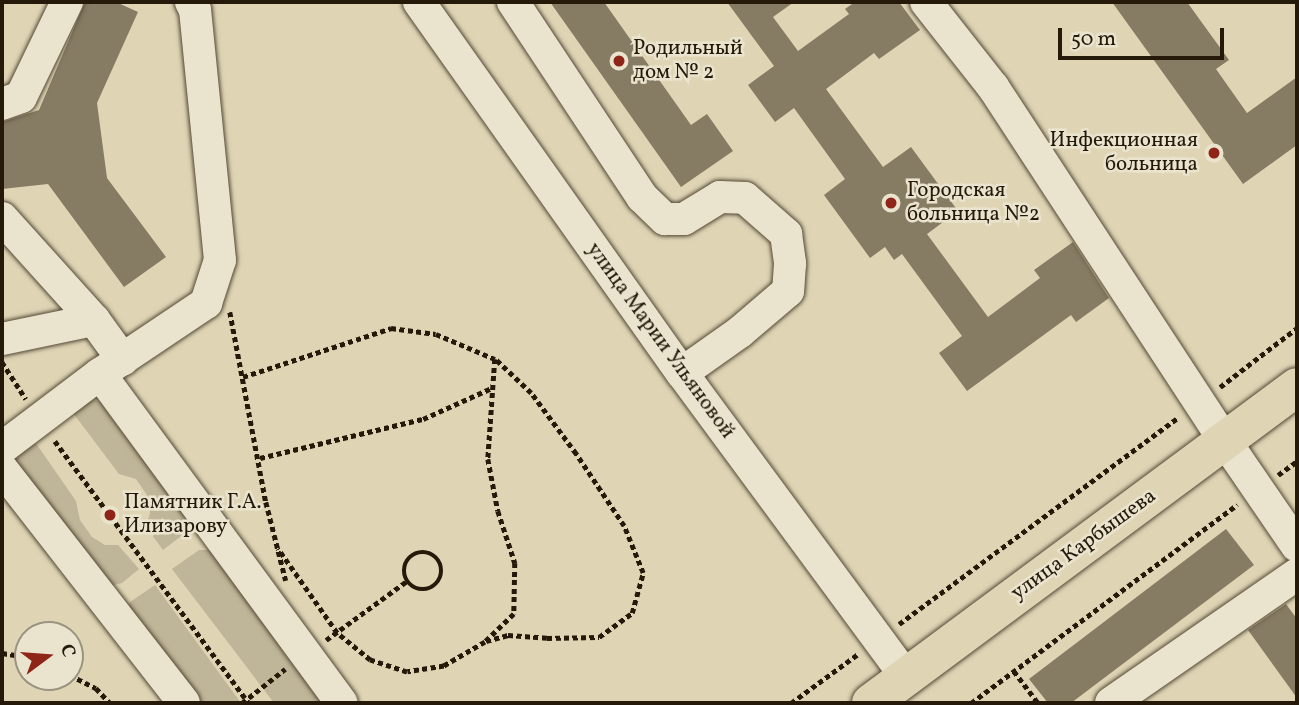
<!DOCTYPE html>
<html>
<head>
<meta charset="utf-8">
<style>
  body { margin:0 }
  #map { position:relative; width:1299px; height:705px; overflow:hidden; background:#dfd5b5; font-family:Vollkorn,serif }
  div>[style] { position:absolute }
  .green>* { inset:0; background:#bfb598 }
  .building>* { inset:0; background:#867b63 }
  .path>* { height:4.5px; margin-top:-2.25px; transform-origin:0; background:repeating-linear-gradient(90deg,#25190a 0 5px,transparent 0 8.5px) }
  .path>.ring { margin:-2.25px; padding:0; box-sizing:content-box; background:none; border:4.5px solid #25190a; border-radius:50% }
  .roads { filter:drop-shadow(0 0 2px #544835) drop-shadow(0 0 2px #544835) }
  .minor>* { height:32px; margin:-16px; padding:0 16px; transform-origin:16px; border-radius:16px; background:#eae4cf }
  .major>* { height:38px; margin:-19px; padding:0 19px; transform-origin:19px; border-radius:19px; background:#dfd5b5 }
  .dots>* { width:19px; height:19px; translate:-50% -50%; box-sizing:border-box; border:4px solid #eae4cf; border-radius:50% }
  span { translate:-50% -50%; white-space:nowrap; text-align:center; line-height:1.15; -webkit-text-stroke:5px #eae4cf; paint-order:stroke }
  .poi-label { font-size:21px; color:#25190a }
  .left { translate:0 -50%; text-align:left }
  .right { translate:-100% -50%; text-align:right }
  .street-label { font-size:21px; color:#25190a }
  .frame { position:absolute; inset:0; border:4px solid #25190a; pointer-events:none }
  .north { position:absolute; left:14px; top:621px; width:70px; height:70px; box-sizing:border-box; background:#eae4cf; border:2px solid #9b9380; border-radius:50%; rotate:74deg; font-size:19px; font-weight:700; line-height:28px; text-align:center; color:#25190a }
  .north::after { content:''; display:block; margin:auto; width:24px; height:32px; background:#8f2418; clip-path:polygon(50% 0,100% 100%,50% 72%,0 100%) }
  .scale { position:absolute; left:1058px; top:28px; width:166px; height:32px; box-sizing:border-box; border:4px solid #25190a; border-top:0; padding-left:9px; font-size:21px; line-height:24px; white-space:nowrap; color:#25190a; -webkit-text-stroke:5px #eae4cf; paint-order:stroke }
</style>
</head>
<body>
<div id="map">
  <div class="green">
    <div style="clip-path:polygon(94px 400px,104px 403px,191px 522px,189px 530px,163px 550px,146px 527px,150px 513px,147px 495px,136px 479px,119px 474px,70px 409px,77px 403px)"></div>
    <div style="clip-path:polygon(33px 439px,76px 501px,80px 520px,92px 537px,105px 545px,118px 545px,139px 569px,122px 583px,106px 587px,14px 465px,22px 446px)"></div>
    <div style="clip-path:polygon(199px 550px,213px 550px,329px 703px,274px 703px,172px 569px)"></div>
    <div style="clip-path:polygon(155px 585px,241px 703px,187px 703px,124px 612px,130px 602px)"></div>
  </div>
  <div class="building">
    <div style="clip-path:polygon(85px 2px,116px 2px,138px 12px,97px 103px,107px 178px,166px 257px,124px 287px,48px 184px,2px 189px,2px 122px,39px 110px)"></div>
    <div style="clip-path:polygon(550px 2px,604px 2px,691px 125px,707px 114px,733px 151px,681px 187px)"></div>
    <div style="clip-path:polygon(727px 2px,794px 2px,773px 17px,798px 51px,849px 14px,845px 9px,855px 2px,899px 2px,920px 30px,879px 59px,874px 53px,826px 89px,883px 167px,911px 147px,958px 211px,927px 234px,988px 317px,1040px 278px,1034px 270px,1073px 242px,1109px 298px,1076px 322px,1071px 315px,967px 391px,939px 353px,962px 336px,902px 254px,894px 260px,885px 247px,870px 258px,824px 195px,845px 179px,794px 108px,775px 122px,748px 85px,774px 66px)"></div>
    <div style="clip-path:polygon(1112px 2px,1187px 2px,1229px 60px,1216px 69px,1247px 113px,1297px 77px,1297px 145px,1243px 184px)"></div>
    <div style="clip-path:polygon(1226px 529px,1254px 565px,1071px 703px,1048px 703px,1029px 679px)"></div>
    <div style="clip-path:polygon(1286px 604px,1297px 619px,1297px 698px,1248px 630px)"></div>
  </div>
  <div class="path">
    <div style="left:230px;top:312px;width:193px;rotate:79.3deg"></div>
    <div style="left:266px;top:502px;width:81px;rotate:75.8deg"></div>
    <div style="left:2px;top:362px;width:44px;rotate:57deg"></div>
    <div style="left:243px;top:377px;width:156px;rotate:-18.3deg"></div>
    <div style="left:391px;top:328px;width:45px;rotate:7.6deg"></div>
    <div style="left:436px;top:334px;width:64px;rotate:23deg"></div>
    <div style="left:495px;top:359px;width:100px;rotate:94deg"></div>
    <div style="left:488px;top:459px;width:53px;rotate:79.1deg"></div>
    <div style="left:498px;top:511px;width:55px;rotate:71.9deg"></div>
    <div style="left:515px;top:563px;width:51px;rotate:91.1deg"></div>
    <div style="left:514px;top:614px;width:40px;rotate:136deg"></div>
    <div style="left:485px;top:642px;width:48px;rotate:149.7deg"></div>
    <div style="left:444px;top:666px;width:37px;rotate:171deg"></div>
    <div style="left:407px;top:672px;width:39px;rotate:-162deg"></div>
    <div style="left:370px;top:660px;width:43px;rotate:-140.7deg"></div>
    <div style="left:337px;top:633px;width:103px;rotate:-125.1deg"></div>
    <div style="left:1220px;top:387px;width:97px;rotate:-37.5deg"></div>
    <div style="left:55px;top:441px;width:326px;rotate:53.5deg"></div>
    <div style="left:260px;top:458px;width:168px;rotate:-13.5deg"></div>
    <div style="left:423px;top:419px;width:78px;rotate:-24.3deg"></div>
    <div style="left:1278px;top:475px;width:24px;rotate:-36deg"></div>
    <div class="ring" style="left:404px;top:552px;width:33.5px;height:33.5px"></div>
    <div style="left:899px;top:624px;width:348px;rotate:-36.5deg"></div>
    <div style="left:326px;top:640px;width:100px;rotate:-36.1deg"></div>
    <div style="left:486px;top:641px;width:23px;rotate:-15deg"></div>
    <div style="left:508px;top:635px;width:39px;rotate:4deg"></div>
    <div style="left:547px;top:638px;width:52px;rotate:-1.1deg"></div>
    <div style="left:599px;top:637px;width:41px;rotate:-36deg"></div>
    <div style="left:632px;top:613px;width:41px;rotate:-74.6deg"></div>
    <div style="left:643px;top:573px;width:51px;rotate:-112deg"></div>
    <div style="left:624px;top:526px;width:87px;rotate:-123.7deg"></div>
    <div style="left:576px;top:454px;width:76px;rotate:-126.4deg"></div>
    <div style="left:531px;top:393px;width:48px;rotate:-136.7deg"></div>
    <div style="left:2px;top:653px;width:26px;rotate:9deg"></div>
    <div style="left:1014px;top:671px;width:40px;rotate:53deg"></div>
    <div style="left:70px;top:675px;width:29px;rotate:27deg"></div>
    <div style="left:96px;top:688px;width:21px;rotate:47deg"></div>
    <div style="left:242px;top:703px;width:55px;rotate:-38.3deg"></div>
    <div style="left:791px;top:703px;width:83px;rotate:-36.2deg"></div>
    <div style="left:971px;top:703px;width:332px;rotate:-36.7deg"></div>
  </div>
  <div class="roads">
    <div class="minor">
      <div style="left:419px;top:2px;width:455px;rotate:54.7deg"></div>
      <div style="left:682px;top:373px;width:378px;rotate:53.6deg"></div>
      <div style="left:513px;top:2px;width:234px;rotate:56.5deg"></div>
      <div style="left:642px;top:197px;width:32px;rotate:44deg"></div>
      <div style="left:665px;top:219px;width:19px"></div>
      <div style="left:684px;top:219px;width:42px;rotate:-31.4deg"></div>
      <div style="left:720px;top:197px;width:25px;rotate:2deg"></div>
      <div style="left:745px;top:198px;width:55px;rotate:41.3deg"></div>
      <div style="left:786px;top:234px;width:30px;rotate:82deg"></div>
      <div style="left:790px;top:264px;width:27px;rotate:94deg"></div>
      <div style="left:788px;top:291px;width:63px;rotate:139.5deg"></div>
      <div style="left:740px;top:332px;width:71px;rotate:144.7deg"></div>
      <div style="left:926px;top:2px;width:108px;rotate:51.8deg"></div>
      <div style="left:993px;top:87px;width:423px;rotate:56.8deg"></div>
      <div style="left:1225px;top:441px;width:127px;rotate:55.6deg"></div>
      <div style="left:2px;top:104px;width:20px;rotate:-20deg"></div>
      <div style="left:21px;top:97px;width:106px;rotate:-64.2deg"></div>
      <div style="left:2px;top:218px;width:137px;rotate:48deg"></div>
      <div style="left:2px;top:339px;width:94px;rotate:-11.7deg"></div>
      <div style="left:94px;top:320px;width:49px;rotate:54.1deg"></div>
      <div style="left:100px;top:374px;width:408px;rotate:53.7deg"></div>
      <div style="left:2px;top:448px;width:123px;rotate:-37.1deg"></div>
      <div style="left:100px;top:374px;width:128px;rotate:-33.8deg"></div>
      <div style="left:206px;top:303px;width:45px;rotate:-72deg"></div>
      <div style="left:220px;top:260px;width:251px;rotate:-95.7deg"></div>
      <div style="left:195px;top:10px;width:9px;rotate:-117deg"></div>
      <div style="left:2px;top:469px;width:296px;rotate:52.1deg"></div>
      <div style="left:1111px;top:703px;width:226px;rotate:-34.7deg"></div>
    </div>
    <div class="major">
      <div style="left:871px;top:703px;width:530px;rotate:-36.57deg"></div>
    </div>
  </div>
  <div class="dots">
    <div style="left:619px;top:61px;background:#8f2418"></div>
    <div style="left:1214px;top:153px;background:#8f2418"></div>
    <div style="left:891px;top:203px;background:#8f2418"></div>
    <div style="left:110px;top:515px;background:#8f2418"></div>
  </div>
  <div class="poi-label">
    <span class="left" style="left:633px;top:61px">Родильный<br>дом № 2</span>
    <span class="right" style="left:1198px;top:153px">Инфекционная<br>больница</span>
    <span class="left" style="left:907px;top:203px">Городская<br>больница №2</span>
    <span class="left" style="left:124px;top:515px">Памятник Г.А.<br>Илизарову</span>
  </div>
  <div class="street-label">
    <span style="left:660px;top:341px;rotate:54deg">улица Марии Ульяновой</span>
    <span style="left:1084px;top:545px;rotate:-36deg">улица Карбышева</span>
  </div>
  <div class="frame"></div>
  <div class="north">С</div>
  <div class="scale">50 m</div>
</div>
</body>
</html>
